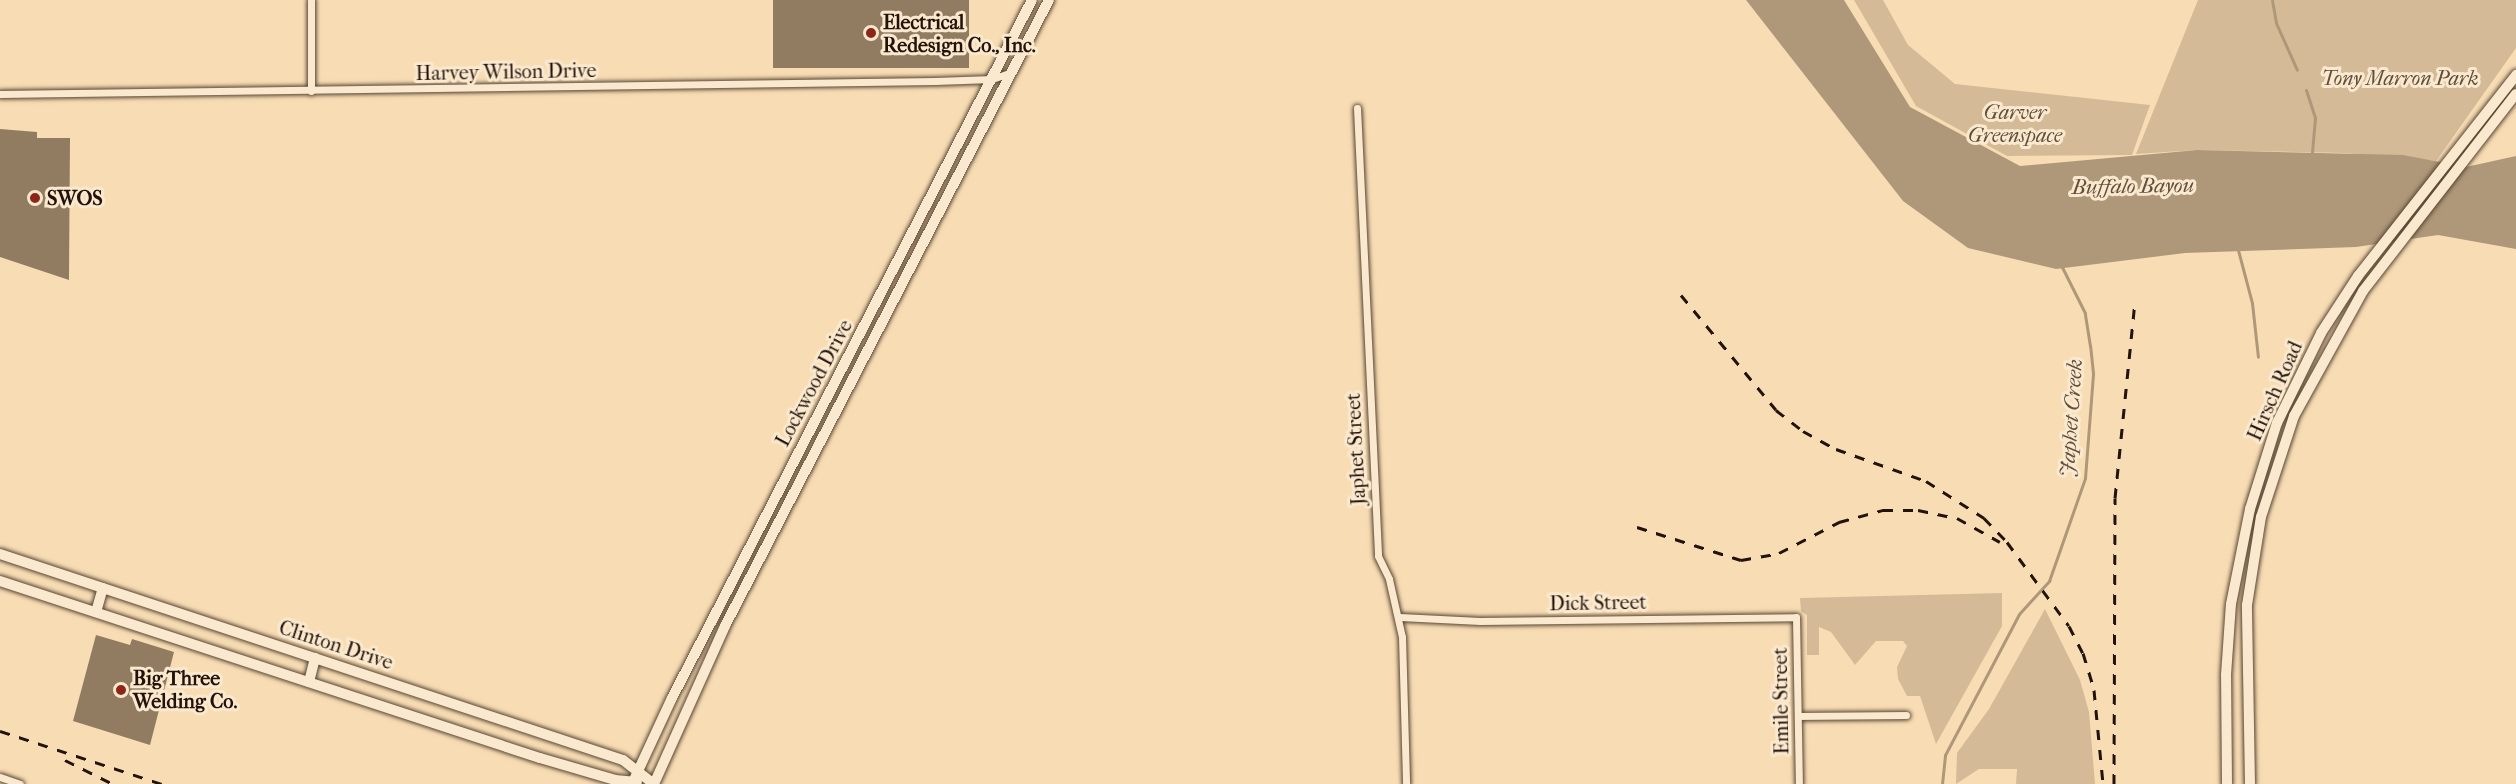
<!DOCTYPE html>
<html>
<head>
<meta charset="utf-8">
<style>
  body { margin:0 }
  #map { position:relative; width:2516px; height:784px; overflow:hidden; background:#f8ddb4; font-family:"IM FELL French Canon",serif }
  div>[style] { position:absolute }
  .green>* { inset:0; background:#d4ba97 }
  .water>* { inset:0; background:#af987a }
  .stream>* { height:3px; margin:-1.5px; padding:0 1.5px; transform-origin:1.5px; border-radius:1.5px; background:#af987a }
  .building>* { inset:0; background:#917c62; transform-origin:0 0 }
  .roads { filter:drop-shadow(0 0 2px #584534) drop-shadow(0 0 2px #584534) }
  .street>* { height:7px; margin:-3.5px; padding:0 3.5px; transform-origin:3.5px; border-radius:3.5px; background:#fae9ce }
  .secondary>* { height:10px; margin:-5px; padding:0 5px; transform-origin:5px; border-radius:5px; background:#fae9ce }
  .rail>* { height:3px; margin-top:-1.5px; transform-origin:0; background:repeating-linear-gradient(90deg,#22120a 0 10px,transparent 0 20px) }
  .dots>* { width:16px; height:16px; translate:-50% -50%; box-sizing:border-box; border:3px solid #fae9ce; border-radius:50% }
  span { translate:-50% -50%; white-space:nowrap; text-align:center; line-height:1.15; -webkit-text-stroke:6px #fae9ce; paint-order:stroke }
  .poi-label { font-size:20px; color:#22120a; font-weight:700 }
  .left { translate:0 -50%; text-align:left }
  .street-label { font-size:20px; color:#22120a }
  .park-label { font-size:20px; color:#604d3b; font-style:italic }
  .water-label { font-size:21px; color:#614e3c; font-style:italic }
</style>
</head>
<body>
<div id="map">
  <div class="green">
    <div style="clip-path:polygon(1854px 0,1883px 0,1908px 45px,1955px 84px,2150px 105px,2132px 155px,2007px 156px,1916px 106px)"></div>
    <div style="clip-path:polygon(2198px 0,2516px 0,2516px 48px,2436px 161px,2345px 153px,2197px 150px,2136px 154px)"></div>
    <div style="clip-path:polygon(2002px 593px,2002px 626px,1936px 744px,1920px 696px,1907px 696px,1898px 679px,1897px 667px,1907px 646px,1903px 641px,1876px 641px,1855px 665px,1831px 632px,1819px 627px,1819px 655px,1807px 655px,1807px 615px,1801px 611px,1800px 598px)"></div>
    <div style="clip-path:polygon(2045px 609px,2080px 680px,2089px 712px,2095px 784px,2016px 784px,2017px 769px,1979px 769px,1956px 784px,1957px 753px,1989px 709px)"></div>
  </div>
  <div class="water">
    <div style="clip-path:polygon(1746px 0,1844px 0,1910px 107px,2020px 166px,2197px 150px,2403px 155px,2466px 167px,2516px 156px,2516px 249px,2438px 235px,2356px 247px,2185px 253px,2056px 269px,1968px 248px,1903px 201px)"></div>
  </div>
  <div class="stream">
    <div style="left:2272px;top:0;width:23px;rotate:80deg"></div>
    <div style="left:2276px;top:23px;width:51px;rotate:65.9deg"></div>
    <div style="left:2306px;top:90px;width:29px;rotate:72deg"></div>
    <div style="left:2315px;top:118px;width:37px;rotate:95deg"></div>
    <div style="left:2238px;top:250px;width:55px;rotate:75.2deg"></div>
    <div style="left:2252px;top:303px;width:54px;rotate:83.7deg"></div>
    <div style="left:1942px;top:784px;width:29px;rotate:-84deg"></div>
    <div style="left:1945px;top:755px;width:159px;rotate:-62.3deg"></div>
    <div style="left:2019px;top:614px;width:45px;rotate:-47.7deg"></div>
    <div style="left:2049px;top:581px;width:109px;rotate:-70.7deg"></div>
    <div style="left:2085px;top:478px;width:105px;rotate:-85.6deg"></div>
    <div style="left:2093px;top:373px;width:27px;rotate:-96deg"></div>
    <div style="left:2090px;top:346px;width:33px;rotate:-99deg"></div>
    <div style="left:2085px;top:313px;width:54px;rotate:-116.6deg"></div>
  </div>
  <div class="building">
    <div style="left:773px;top:0;width:196px;height:68px"></div>
    <div style="clip-path:polygon(0 129px,37px 132px,37px 138px,70px 138px,69px 280px,0 257px)"></div>
    <div style="clip-path:polygon(96px 635px,130px 645px,132px 639px,174px 652px,150px 745px,73px 721px)"></div>
  </div>
  <div class="roads">
    <div class="street">
      <div style="left:311px;top:0;width:91px;rotate:90deg"></div>
      <div style="left:0;top:94px;width:935px;rotate:-0.8deg"></div>
      <div style="left:935px;top:81px;width:57px;rotate:-2deg"></div>
      <div style="left:992px;top:79px;width:21px;rotate:-19deg"></div>
      <div style="left:1357px;top:108px;width:448px;rotate:87.3deg"></div>
      <div style="left:1378px;top:556px;width:25px;rotate:64deg"></div>
      <div style="left:1389px;top:579px;width:59px;rotate:77.4deg"></div>
      <div style="left:1402px;top:637px;width:147px;rotate:88.4deg"></div>
      <div style="left:1400px;top:617px;width:80px;rotate:2.9deg"></div>
      <div style="left:1480px;top:621px;width:316px;rotate:-0.7deg"></div>
      <div style="left:1796px;top:617px;width:167px;rotate:89deg"></div>
      <div style="left:1798px;top:716px;width:108px;rotate:-0.5deg"></div>
      <div style="left:0;top:777px;width:21px;rotate:19deg"></div>
    </div>
    <div class="secondary">
      <div style="left:0;top:554px;width:656px;rotate:18.3deg"></div>
      <div style="left:623px;top:760px;width:39px;rotate:38deg"></div>
      <div style="left:0;top:581px;width:568px;rotate:18.15deg"></div>
      <div style="left:540px;top:758px;width:78px;rotate:16.3deg"></div>
      <div style="left:615px;top:780px;width:22px;rotate:5deg"></div>
      <div style="left:96px;top:612px;width:25px;rotate:-74deg"></div>
      <div style="left:309px;top:682px;width:25px;rotate:-76deg"></div>
      <div style="left:632px;top:784px;width:95px;rotate:-65.1deg"></div>
      <div style="left:672px;top:698px;width:785px;rotate:-62.72deg"></div>
      <div style="left:654px;top:784px;width:173px;rotate:-65.8deg"></div>
      <div style="left:725px;top:626px;width:705px;rotate:-62.64deg"></div>
      <div style="left:2227px;top:784px;width:109px;rotate:-90.5deg"></div>
      <div style="left:2226px;top:675px;width:71px;rotate:-86deg"></div>
      <div style="left:2231px;top:604px;width:97px;rotate:-78.7deg"></div>
      <div style="left:2250px;top:509px;width:90px;rotate:-72.6deg"></div>
      <div style="left:2277px;top:423px;width:100px;rotate:-63.9deg"></div>
      <div style="left:2321px;top:333px;width:68px;rotate:-57deg"></div>
      <div style="left:2358px;top:276px;width:256px;rotate:-51.8deg"></div>
      <div style="left:2250px;top:784px;width:179px;rotate:-91deg"></div>
      <div style="left:2247px;top:605px;width:89px;rotate:-81deg"></div>
      <div style="left:2261px;top:517px;width:106px;rotate:-71.9deg"></div>
      <div style="left:2294px;top:416px;width:143px;rotate:-61.1deg"></div>
      <div style="left:2363px;top:291px;width:249px;rotate:-52.2deg"></div>
    </div>
  </div>
  <div class="rail">
    <div style="left:1681px;top:295px;width:149px;rotate:50.4deg"></div>
    <div style="left:1776px;top:410px;width:34px;rotate:38deg"></div>
    <div style="left:1803px;top:431px;width:38px;rotate:29deg"></div>
    <div style="left:1836px;top:449px;width:96px;rotate:19.6deg"></div>
    <div style="left:1926px;top:481px;width:69px;rotate:32.5deg"></div>
    <div style="left:1984px;top:518px;width:33px;rotate:46deg"></div>
    <div style="left:2007px;top:542px;width:104px;rotate:53.6deg"></div>
    <div style="left:2069px;top:626px;width:30px;rotate:63deg"></div>
    <div style="left:2083px;top:653px;width:39px;rotate:73deg"></div>
    <div style="left:2094px;top:690px;width:94px;rotate:84.5deg"></div>
    <div style="left:1637px;top:527px;width:109px;rotate:17.6deg"></div>
    <div style="left:1741px;top:560px;width:39px;rotate:-10deg"></div>
    <div style="left:1779px;top:553px;width:68px;rotate:-27.3deg"></div>
    <div style="left:1839px;top:522px;width:46px;rotate:-15.3deg"></div>
    <div style="left:1883px;top:510px;width:35px"></div>
    <div style="left:1918px;top:510px;width:40px;rotate:12deg"></div>
    <div style="left:1957px;top:518px;width:49px;rotate:29.2deg"></div>
    <div style="left:0;top:731px;width:170px;rotate:18.1deg"></div>
    <div style="left:65px;top:760px;width:54px;rotate:26.6deg"></div>
    <div style="left:2114px;top:784px;width:286px;rotate:-89.8deg"></div>
    <div style="left:2115px;top:498px;width:199px;rotate:-84.2deg"></div>
  </div>
  <div class="dots">
    <div style="left:871px;top:33px;background:#8f2418"></div>
    <div style="left:35px;top:198px;background:#8f2418"></div>
    <div style="left:121px;top:690px;background:#8f2418"></div>
  </div>
  <div class="poi-label">
    <span class="left" style="left:883px;top:34px">Electrical<br>Redesign Co., Inc.</span>
    <span class="left" style="left:47px;top:198px">SWOS</span>
    <span class="left" style="left:133px;top:690px">Big Three<br>Welding Co.</span>
  </div>
  <div class="street-label">
    <span style="left:506px;top:72px;rotate:-1deg">Harvey Wilson Drive</span>
    <span style="left:814px;top:383px;rotate:-62deg">Lockwood Drive</span>
    <span style="left:2275px;top:391px;rotate:-66deg">Hirsch Road</span>
    <span style="left:1356px;top:449px;rotate:-93deg">Japhet Street</span>
    <span style="left:1598px;top:603px;rotate:-1deg">Dick Street</span>
    <span style="left:336px;top:645px;rotate:18deg">Clinton Drive</span>
    <span style="left:1781px;top:701px;rotate:-91deg">Emile Street</span>
  </div>
  <div class="park-label">
    <span style="left:2400px;top:78px">Tony Marron Park</span>
    <span style="left:2015px;top:124px">Garver<br>Greenspace</span>
  </div>
  <div class="water-label">
    <span style="left:2133px;top:186px;rotate:-1deg">Buffalo Bayou</span>
    <span style="left:2071px;top:418px;rotate:-86deg">Japhet Creek</span>
  </div>
</div>
</body>
</html>
